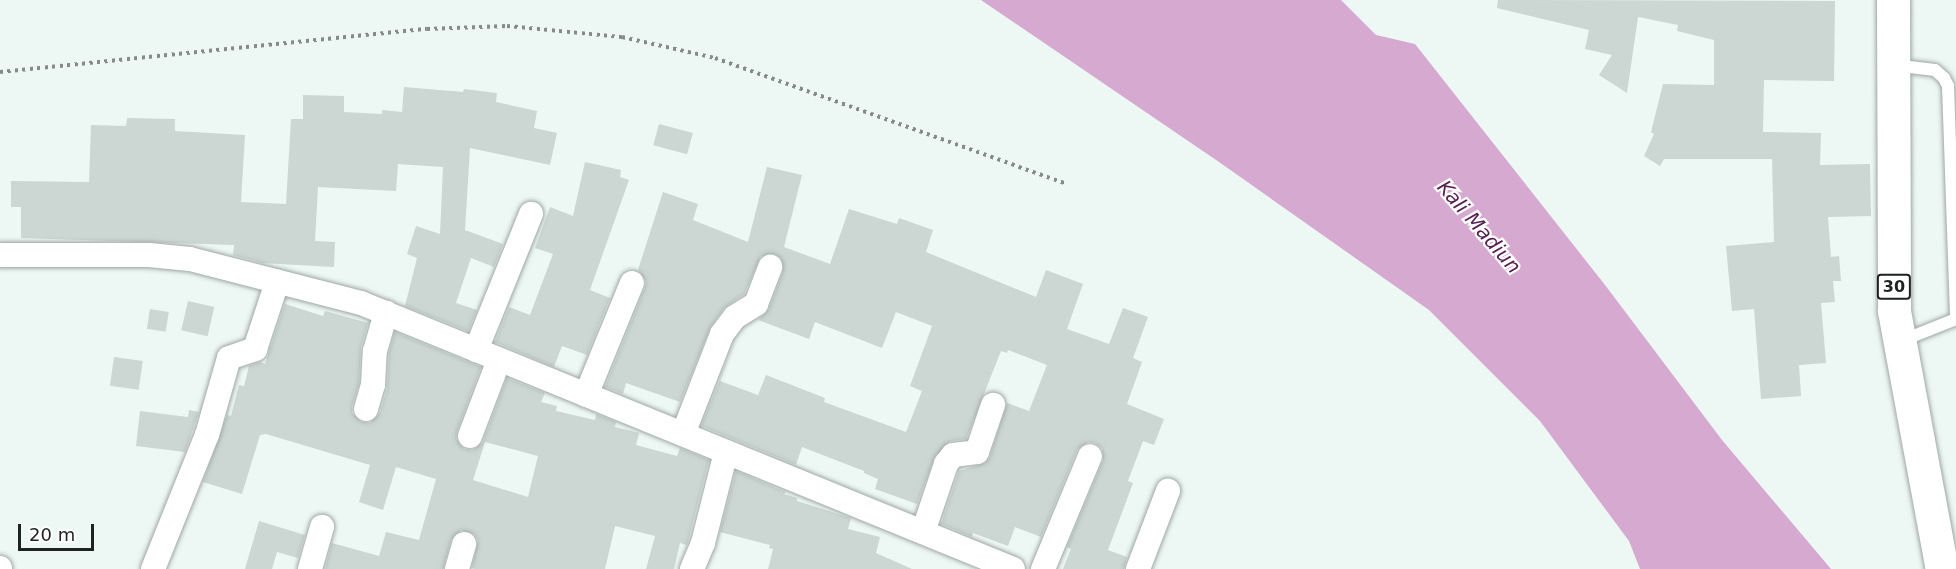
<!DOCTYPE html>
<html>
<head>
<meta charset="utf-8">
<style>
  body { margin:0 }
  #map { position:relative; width:1956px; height:569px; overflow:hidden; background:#edf7f3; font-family:"DejaVu Sans",sans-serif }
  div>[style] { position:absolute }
  .water>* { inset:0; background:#d6a9d0 }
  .building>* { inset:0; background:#ccd6d2; transform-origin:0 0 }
  .path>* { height:4px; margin-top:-2px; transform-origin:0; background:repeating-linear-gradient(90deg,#848b88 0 3px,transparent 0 7.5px) }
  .roads { filter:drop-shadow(0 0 2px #9ea7a4) drop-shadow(0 0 2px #9ea7a4) }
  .lane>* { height:12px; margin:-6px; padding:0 6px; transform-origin:6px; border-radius:6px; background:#fff }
  .street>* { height:24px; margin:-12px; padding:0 12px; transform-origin:12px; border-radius:12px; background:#fff }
  .highway>* { height:33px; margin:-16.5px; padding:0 16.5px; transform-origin:16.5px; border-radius:16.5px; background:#fff }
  span { translate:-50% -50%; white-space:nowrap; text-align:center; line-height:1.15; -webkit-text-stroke:4.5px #fff; paint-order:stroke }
  .shield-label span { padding:2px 4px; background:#fff; border:2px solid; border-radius:4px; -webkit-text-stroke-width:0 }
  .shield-label { font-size:16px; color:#1e2220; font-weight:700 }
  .water-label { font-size:20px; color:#572253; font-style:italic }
  .scale { position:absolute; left:18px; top:524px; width:76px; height:27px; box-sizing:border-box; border:3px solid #1e2220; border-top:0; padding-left:8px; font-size:18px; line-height:21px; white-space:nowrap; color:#1e2220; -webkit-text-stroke:4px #fff; paint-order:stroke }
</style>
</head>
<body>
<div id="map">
  <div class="water">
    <div style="clip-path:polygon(981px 0,1341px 0,1376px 35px,1415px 44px,1605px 285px,1722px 440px,1831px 569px,1640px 569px,1629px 541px,1540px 421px,1429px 310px,1219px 162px)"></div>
  </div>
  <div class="building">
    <div style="clip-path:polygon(1498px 0,1835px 1px,1834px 81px,1764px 80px,1763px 132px,1821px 133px,1820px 165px,1870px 164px,1871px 216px,1828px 217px,1831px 257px,1839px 256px,1841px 281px,1833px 281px,1835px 302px,1821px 303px,1826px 363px,1799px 365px,1801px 396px,1761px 399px,1754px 309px,1732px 311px,1726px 246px,1774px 242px,1772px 159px,1664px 159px,1660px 166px,1644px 156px,1654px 134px,1651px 132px,1663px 84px,1714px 85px,1714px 40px,1677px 31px,1678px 25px,1638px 17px,1627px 93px,1599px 75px,1612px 55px,1585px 49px,1589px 30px,1497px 8px)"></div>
    <div style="clip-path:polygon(404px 87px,463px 92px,464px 89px,497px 93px,496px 102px,537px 111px,534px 128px,557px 133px,550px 165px,470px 148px,465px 230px,503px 244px,494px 267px,471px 258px,456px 303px,477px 310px,468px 331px,405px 306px,417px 258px,407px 254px,416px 226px,440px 234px,443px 167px,398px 164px,396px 191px,318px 187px,315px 241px,335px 242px,334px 267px,262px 263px,233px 255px,234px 245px,21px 238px,21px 207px,11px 207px,11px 181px,89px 182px,91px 125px,126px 126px,127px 118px,175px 119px,175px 131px,245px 135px,241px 202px,286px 204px,291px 119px,303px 119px,303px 95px,344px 96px,344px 112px,382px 114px,382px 110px,402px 112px)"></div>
    <div style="left:659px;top:124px;width:35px;height:22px;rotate:15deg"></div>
    <div style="clip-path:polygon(585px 162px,621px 170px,620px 177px,629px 180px,590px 290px,610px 298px,587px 355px,562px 346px,554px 367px,495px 342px,509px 307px,530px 315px,553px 254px,535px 248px,550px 207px,573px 216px)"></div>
    <div style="clip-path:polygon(767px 167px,802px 175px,784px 247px,830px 264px,849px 209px,897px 224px,899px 218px,933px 230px,926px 252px,1036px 297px,1046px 270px,1083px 284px,1067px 329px,1109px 344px,1123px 308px,1148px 317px,1133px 358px,1142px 362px,1127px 404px,1164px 419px,1154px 445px,1143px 441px,1128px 481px,1133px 483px,1108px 550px,1127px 557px,1124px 569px,1063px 569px,1071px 549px,1067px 547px,1103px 461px,1102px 448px,1095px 443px,1088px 442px,1077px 450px,1041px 537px,1015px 527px,1008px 546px,973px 533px,972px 537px,941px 524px,959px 471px,985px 463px,990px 457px,1007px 403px,1029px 411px,1047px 365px,1008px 350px,1007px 353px,1001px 351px,966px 439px,950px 441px,935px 456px,917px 504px,875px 489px,878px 479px,864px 473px,864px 471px,802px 447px,796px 465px,701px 426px,737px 338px,720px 381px,758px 395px,766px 375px,825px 398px,824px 402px,906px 432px,922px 391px,910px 386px,932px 326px,896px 312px,882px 348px,815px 322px,809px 339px,758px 320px,769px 309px,783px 272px,781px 258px,774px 254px,761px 256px,744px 294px,724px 308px,711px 326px,680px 402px,626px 383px,623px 394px,605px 387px,645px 288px,646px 281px,638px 270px,663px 192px,698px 204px,693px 220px,748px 242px)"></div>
    <div style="left:188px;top:301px;width:27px;height:30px;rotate:13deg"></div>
    <div style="clip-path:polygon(evenodd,285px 304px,323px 316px,325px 311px,368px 323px,361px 347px,359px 383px,352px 406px,352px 413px,361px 422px,370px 423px,380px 413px,387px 389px,389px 353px,395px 332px,481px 367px,457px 431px,456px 439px,464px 449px,473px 450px,483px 442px,507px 378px,545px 393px,541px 402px,557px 406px,556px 411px,595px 420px,596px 414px,616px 422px,615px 427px,639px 433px,636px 445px,677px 456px,680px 448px,709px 460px,689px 538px,687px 545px,680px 543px,674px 569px,646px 569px,655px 536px,615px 526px,605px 569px,475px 569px,472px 568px,478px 540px,474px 534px,461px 530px,451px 540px,443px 569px,325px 569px,332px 543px,379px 556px,386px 532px,419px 540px,436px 479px,396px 467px,383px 510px,359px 502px,370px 465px,266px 434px,260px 435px,242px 494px,203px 482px,227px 415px,231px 416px,239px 385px,244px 386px,249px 366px,260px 362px,265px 364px,285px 304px,485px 442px,538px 456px,528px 497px,473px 480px,485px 442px)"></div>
    <div style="left:150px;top:309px;width:19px;height:20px;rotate:9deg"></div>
    <div style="left:114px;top:357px;width:29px;height:29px;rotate:8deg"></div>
    <div style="clip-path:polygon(189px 410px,199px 412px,185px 452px,136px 446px,140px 411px,188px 417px)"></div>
    <div style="clip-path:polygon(736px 471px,786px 492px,784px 494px,797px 498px,797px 501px,851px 518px,848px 529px,880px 537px,876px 553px,912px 569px,768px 569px,773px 549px,769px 548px,770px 545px,720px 532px)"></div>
    <div style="clip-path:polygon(259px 521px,305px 535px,298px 558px,277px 552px,272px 569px,245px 569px)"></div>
  </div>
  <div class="path">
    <div style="left:0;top:72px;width:429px;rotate:-5.8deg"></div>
    <div style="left:427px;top:29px;width:80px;rotate:-2.1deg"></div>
    <div style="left:507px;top:26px;width:116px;rotate:5.5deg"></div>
    <div style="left:622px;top:37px;width:95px;rotate:12.7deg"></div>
    <div style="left:715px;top:58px;width:372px;rotate:19.7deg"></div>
  </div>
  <div class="roads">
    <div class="lane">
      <div style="left:1893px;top:65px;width:42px;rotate:6.8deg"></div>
      <div style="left:1935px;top:70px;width:12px;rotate:42deg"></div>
      <div style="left:1944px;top:78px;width:9px;rotate:63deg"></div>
      <div style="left:1948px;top:86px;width:230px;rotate:88deg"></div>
      <div style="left:1901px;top:341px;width:59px;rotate:-21.8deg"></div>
    </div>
    <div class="street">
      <div style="left:0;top:255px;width:149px"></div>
      <div style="left:149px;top:255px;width:41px;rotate:5.6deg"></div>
      <div style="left:190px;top:259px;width:177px;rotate:14.4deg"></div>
      <div style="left:361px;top:303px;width:704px;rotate:22.19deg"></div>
      <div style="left:476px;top:350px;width:147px;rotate:-68deg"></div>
      <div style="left:586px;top:395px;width:121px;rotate:-67.7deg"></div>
      <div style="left:366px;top:409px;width:25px;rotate:-74deg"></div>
      <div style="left:373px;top:385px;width:34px;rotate:-87deg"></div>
      <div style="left:375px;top:351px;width:40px;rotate:-74deg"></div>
      <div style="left:683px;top:434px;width:107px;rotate:-68.7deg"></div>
      <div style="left:722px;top:334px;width:21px;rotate:-53deg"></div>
      <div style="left:735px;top:317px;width:25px;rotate:-32deg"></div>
      <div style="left:756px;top:304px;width:40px;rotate:-69deg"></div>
      <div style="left:470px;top:436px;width:81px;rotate:-69.1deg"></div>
      <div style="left:923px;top:532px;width:72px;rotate:-71.3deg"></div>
      <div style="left:946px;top:464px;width:11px;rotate:-52deg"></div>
      <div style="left:953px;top:455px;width:24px;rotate:-7deg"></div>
      <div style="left:977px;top:452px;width:50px;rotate:-71.2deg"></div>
      <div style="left:0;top:568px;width:1px;rotate:90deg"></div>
      <div style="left:153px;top:569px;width:144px;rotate:-68.1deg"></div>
      <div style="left:207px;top:435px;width:80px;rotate:-74.1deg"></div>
      <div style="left:229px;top:358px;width:28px;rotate:-19deg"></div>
      <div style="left:255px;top:349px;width:71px;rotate:-71.8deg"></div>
      <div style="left:310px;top:569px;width:44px;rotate:-74.1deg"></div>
      <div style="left:457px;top:569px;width:26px;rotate:-74deg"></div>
      <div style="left:692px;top:569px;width:28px;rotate:-67deg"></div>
      <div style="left:703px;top:543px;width:94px;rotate:-75.8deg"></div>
      <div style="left:1043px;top:569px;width:122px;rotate:-67.4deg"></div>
      <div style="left:1138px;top:569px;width:84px;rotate:-69deg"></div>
    </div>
    <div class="highway">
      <div style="left:1893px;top:0;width:311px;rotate:89.8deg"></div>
      <div style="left:1894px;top:311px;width:262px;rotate:79.5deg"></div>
    </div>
  </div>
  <div class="shield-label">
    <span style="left:1894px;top:287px">30</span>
  </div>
  <div class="water-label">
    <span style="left:1479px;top:227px;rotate:49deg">Kali Madiun</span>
  </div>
  <div class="scale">20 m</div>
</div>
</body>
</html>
